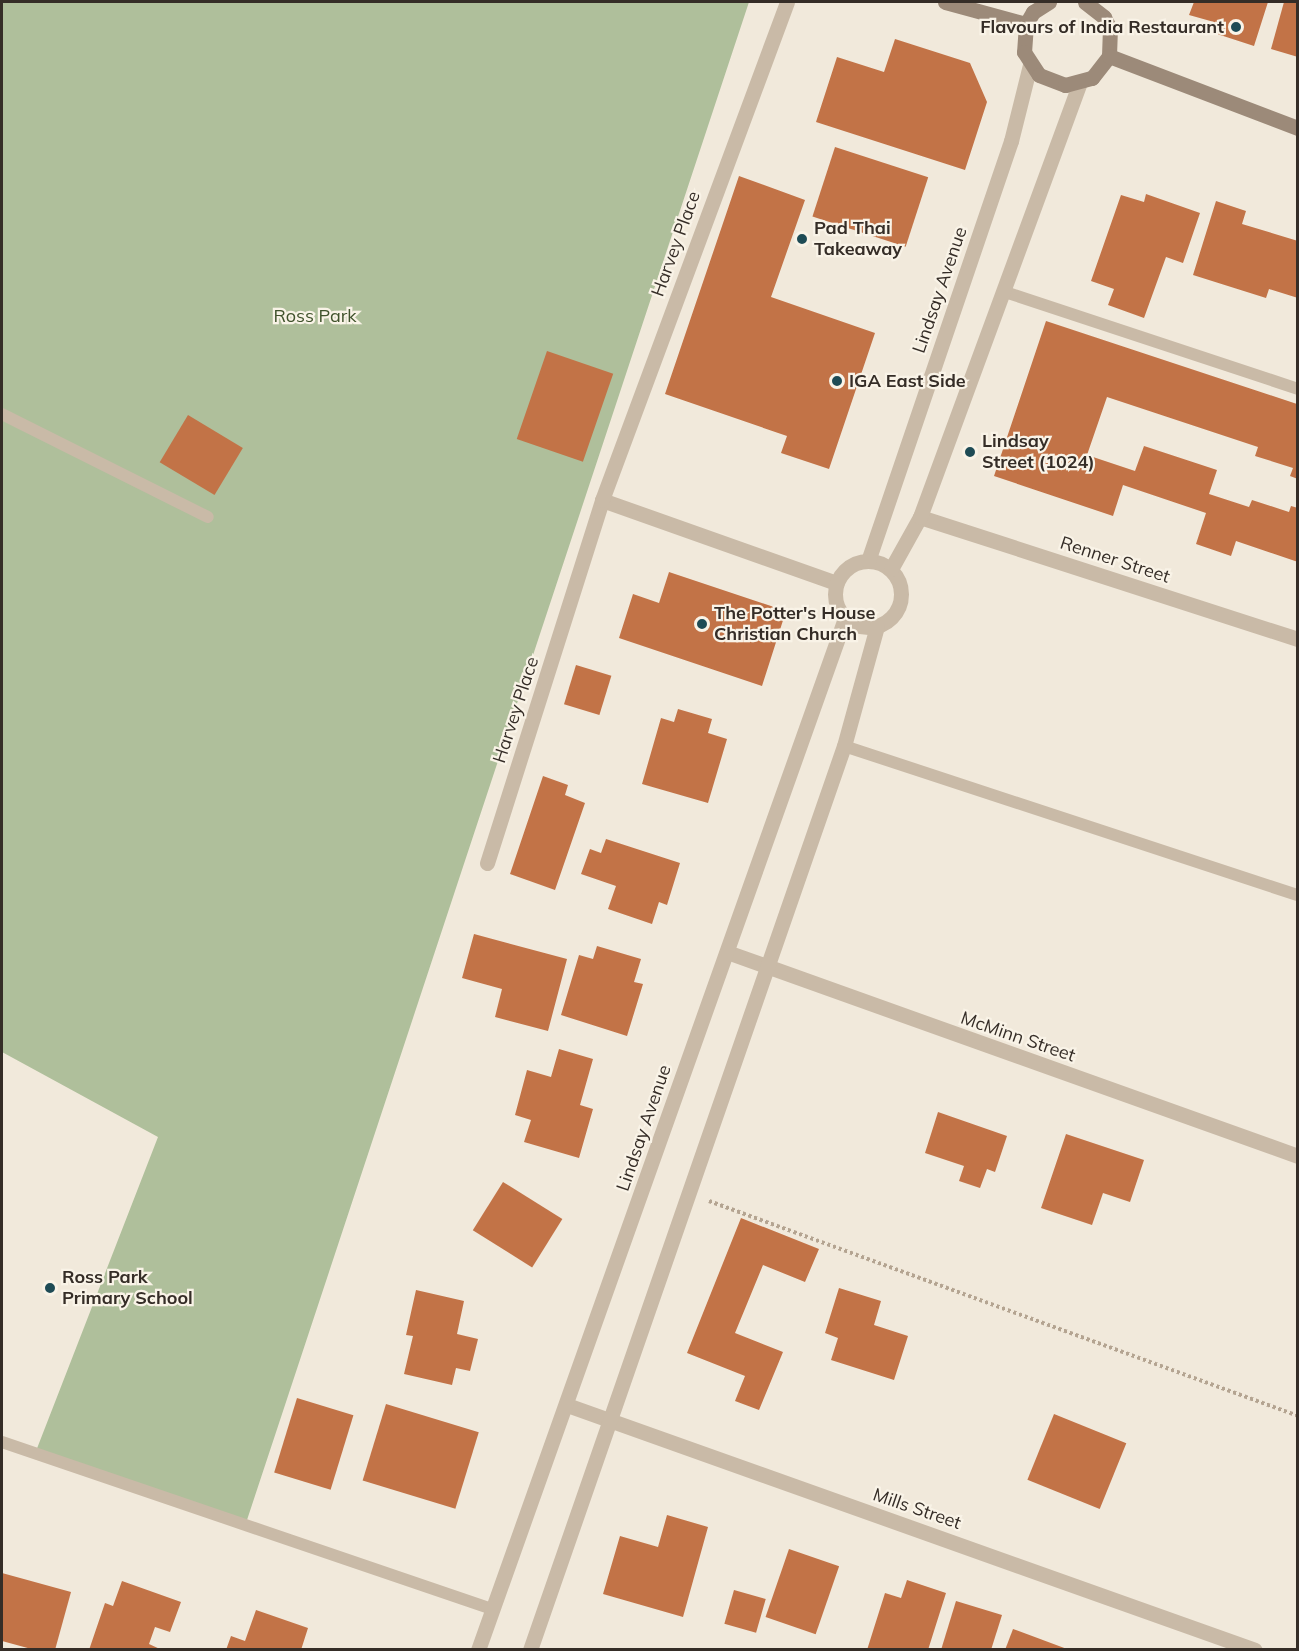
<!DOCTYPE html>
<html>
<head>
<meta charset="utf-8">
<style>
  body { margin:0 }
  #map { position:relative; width:1299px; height:1651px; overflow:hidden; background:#f1e9db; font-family:Mulish,sans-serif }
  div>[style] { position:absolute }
  .green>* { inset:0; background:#afbf9b }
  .building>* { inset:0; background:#c27347; transform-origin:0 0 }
  .path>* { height:4px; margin-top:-2px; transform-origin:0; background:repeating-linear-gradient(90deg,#b4a491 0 3px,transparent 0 6px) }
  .service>* { height:12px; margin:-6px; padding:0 6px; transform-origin:6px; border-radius:6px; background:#c9baa7 }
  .minor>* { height:15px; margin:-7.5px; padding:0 7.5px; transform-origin:7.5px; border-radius:7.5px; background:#c9baa7 }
  .minor>.ring { margin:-7.5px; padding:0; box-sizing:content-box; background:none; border:15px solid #c9baa7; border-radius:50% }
  .secondary>* { height:15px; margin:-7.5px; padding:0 7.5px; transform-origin:7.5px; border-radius:7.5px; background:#9c8a79 }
  .dots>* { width:16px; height:16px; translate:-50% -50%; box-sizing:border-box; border:3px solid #f9f3e7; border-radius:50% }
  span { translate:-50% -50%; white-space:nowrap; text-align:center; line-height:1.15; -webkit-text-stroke:4.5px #f9f3e7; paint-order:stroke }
  .poi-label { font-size:18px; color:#352d27; font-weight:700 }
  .right { translate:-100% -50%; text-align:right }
  .left { translate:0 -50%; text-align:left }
  .street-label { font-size:18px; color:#352d27 }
  .park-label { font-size:18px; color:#40532c }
  .frame { position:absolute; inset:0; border:3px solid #352d27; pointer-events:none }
</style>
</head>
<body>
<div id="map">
  <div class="green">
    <div style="clip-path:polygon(2px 2px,749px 2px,246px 1523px,36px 1451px,158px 1137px,2px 1052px)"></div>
  </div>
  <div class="building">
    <div style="clip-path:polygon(1194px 2px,1268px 2px,1254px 46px,1211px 32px,1214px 22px,1189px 15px)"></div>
    <div style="clip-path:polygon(1284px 2px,1298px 2px,1298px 57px,1271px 49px)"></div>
    <div style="clip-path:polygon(895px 39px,970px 63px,987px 102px,965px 170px,816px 122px,837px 57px,884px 72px)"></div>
    <div style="left:835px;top:147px;width:98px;height:73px;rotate:18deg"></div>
    <div style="clip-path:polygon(739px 176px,805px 200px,771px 297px,875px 333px,829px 469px,781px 453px,787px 436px,665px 394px)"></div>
    <div style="clip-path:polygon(1146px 194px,1200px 213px,1183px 263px,1166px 257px,1144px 318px,1108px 305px,1114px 289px,1091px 281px,1121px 195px,1144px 202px)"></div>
    <div style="clip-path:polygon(1216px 201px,1246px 211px,1242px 224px,1298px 241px,1298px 298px,1269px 289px,1266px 298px,1193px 275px)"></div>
    <div style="clip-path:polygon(1046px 321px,1297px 404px,1298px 479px,1290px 476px,1293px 468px,1255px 456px,1258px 447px,1107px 397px,1087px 455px,1135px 471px,1144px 446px,1217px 470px,1209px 494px,1249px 507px,1252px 500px,1289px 512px,1291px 506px,1298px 508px,1298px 562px,1236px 541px,1231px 556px,1196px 544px,1206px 513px,1123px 485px,1113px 516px,994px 476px)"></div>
    <div style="left:547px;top:351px;width:70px;height:93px;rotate:19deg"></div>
    <div style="left:188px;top:415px;width:64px;height:55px;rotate:31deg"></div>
    <div style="clip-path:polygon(669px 572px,786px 611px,762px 686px,619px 638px,633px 594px,659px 603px)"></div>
    <div style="left:576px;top:665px;width:37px;height:41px;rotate:17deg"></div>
    <div style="clip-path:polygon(678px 709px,712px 719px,708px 733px,727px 739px,708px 803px,642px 784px,661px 718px,674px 722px)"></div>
    <div style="clip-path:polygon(543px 776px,568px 785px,565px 795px,585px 803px,555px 890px,510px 874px)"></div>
    <div style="clip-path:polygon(606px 839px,680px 863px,667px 905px,659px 902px,652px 924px,608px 909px,616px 886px,581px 874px,590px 849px,601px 853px)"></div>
    <div style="clip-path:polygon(474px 934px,567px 959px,548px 1031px,495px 1017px,502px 989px,462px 978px)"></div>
    <div style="clip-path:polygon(597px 946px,641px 959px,634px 982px,643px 984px,627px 1036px,561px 1015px,579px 955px,593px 959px)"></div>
    <div style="clip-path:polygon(559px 1049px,593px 1059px,580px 1105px,593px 1109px,579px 1158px,524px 1142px,531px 1120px,515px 1115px,527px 1070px,551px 1077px)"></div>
    <div style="clip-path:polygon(938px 1112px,1007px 1136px,995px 1172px,987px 1169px,980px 1188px,959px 1181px,964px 1166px,925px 1153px)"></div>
    <div style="clip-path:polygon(1066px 1134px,1144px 1160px,1130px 1202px,1103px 1193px,1092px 1225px,1041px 1208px)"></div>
    <div style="left:503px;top:1182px;width:70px;height:57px;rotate:32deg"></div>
    <div style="clip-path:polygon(741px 1218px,819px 1249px,805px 1282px,763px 1265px,735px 1333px,783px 1352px,759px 1410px,735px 1401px,745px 1376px,687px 1353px)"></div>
    <div style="clip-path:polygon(839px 1288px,881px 1301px,874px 1325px,908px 1336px,894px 1380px,831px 1360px,838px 1338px,825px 1333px)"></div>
    <div style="clip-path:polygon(416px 1290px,464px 1301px,457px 1334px,478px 1339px,470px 1371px,456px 1368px,452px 1385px,404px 1374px,413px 1336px,406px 1335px)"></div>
    <div style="left:297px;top:1398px;width:59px;height:78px;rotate:17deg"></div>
    <div style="left:386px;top:1404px;width:97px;height:80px;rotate:17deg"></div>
    <div style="left:1054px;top:1414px;width:78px;height:71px;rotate:22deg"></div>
    <div style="clip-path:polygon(667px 1515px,708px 1527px,683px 1617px,603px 1594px,620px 1536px,658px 1547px)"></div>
    <div style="left:789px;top:1549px;width:53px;height:72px;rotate:19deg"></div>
    <div style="clip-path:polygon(2px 1573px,71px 1592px,55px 1650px,35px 1650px,2px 1641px)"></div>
    <div style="clip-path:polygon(907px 1580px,946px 1593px,928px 1650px,867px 1650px,885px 1593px,901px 1598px)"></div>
    <div style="clip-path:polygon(122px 1581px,181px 1602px,170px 1632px,155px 1627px,149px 1644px,162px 1650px,89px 1650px,105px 1603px,113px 1606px)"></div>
    <div style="left:734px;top:1590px;width:33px;height:35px;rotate:16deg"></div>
    <div style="clip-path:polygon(956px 1601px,1002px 1615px,991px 1650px,941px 1650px)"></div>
    <div style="clip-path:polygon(256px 1610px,308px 1628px,301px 1650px,226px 1650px,231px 1636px,245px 1641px)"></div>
    <div style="clip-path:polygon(1013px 1629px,1067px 1649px,1067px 1650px,1005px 1650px)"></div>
  </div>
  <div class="path">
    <div style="left:709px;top:1201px;width:627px;rotate:20.05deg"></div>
  </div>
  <div class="service">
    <div style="left:1005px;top:292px;width:309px;rotate:18.3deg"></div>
    <div style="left:2px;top:414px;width:230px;rotate:26.6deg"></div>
    <div style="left:844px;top:746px;width:478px;rotate:18.2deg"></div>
    <div style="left:2px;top:1442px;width:518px;rotate:18.82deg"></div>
  </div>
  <div class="minor">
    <div style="left:602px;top:500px;width:249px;rotate:19.5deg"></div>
    <div style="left:920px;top:517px;width:397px;rotate:17.9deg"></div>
    <div class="ring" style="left:835px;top:561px;width:51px;height:51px"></div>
    <div style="left:868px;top:561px;width:444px;rotate:-71.2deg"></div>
    <div style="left:1011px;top:141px;width:78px;rotate:-76deg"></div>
    <div style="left:891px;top:569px;width:60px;rotate:-60.9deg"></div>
    <div style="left:920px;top:517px;width:461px;rotate:-69.8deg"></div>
    <div style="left:487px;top:863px;width:381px;rotate:-72.4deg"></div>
    <div style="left:602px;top:500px;width:531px;rotate:-69.62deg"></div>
    <div style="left:727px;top:952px;width:606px;rotate:19.66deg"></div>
    <div style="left:567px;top:1405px;width:730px;rotate:19.6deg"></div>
    <div style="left:478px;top:1650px;width:1095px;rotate:-70.42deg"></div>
    <div style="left:530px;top:1650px;width:957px;rotate:-70.85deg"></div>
    <div style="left:844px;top:746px;width:124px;rotate:-74.6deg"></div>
  </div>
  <div class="secondary">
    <div style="left:945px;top:2px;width:84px;rotate:15.2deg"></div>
    <div style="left:1049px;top:2px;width:19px;rotate:148deg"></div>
    <div style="left:1033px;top:12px;width:14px;rotate:120deg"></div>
    <div style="left:1026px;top:24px;width:28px;rotate:94deg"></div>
    <div style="left:1024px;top:52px;width:27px;rotate:57deg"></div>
    <div style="left:1039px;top:75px;width:28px;rotate:21deg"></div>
    <div style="left:1065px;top:85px;width:28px;rotate:-15deg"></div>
    <div style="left:1092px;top:78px;width:28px;rotate:-52deg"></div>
    <div style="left:1109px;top:56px;width:27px;rotate:-88deg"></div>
    <div style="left:1110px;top:29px;width:13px;rotate:-117deg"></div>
    <div style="left:1104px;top:17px;width:24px;rotate:-142deg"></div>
    <div style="left:1109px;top:56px;width:202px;rotate:20.9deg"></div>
  </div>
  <div class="dots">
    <div style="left:1236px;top:27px;background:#1e4b55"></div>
    <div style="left:802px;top:239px;background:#1e4b55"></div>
    <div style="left:837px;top:381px;background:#1e4b55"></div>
    <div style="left:970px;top:452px;background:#1e4b55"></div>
    <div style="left:702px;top:624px;background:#1e4b55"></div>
    <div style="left:50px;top:1288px;background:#1e4b55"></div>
  </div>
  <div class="poi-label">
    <span class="right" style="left:1224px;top:27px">Flavours of India Restaurant</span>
    <span class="left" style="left:814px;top:239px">Pad Thai<br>Takeaway</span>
    <span class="left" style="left:849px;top:381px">IGA East Side</span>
    <span class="left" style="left:982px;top:452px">Lindsay<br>Street (1024)</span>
    <span class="left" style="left:714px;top:624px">The Potter's House<br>Christian Church</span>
    <span class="left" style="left:62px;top:1288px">Ross Park<br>Primary School</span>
  </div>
  <div class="street-label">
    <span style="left:676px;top:244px;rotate:-70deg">Harvey Place</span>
    <span style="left:940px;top:290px;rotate:-71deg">Lindsay Avenue</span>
    <span style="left:1115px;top:560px;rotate:18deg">Renner Street</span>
    <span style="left:516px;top:710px;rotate:-72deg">Harvey Place</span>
    <span style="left:1018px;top:1037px;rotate:19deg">McMinn Street</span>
    <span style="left:644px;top:1128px;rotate:-71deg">Lindsay Avenue</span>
    <span style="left:917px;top:1509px;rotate:19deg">Mills Street</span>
  </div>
  <div class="park-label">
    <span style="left:315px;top:316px">Ross Park</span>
  </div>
  <div class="frame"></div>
</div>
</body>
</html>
